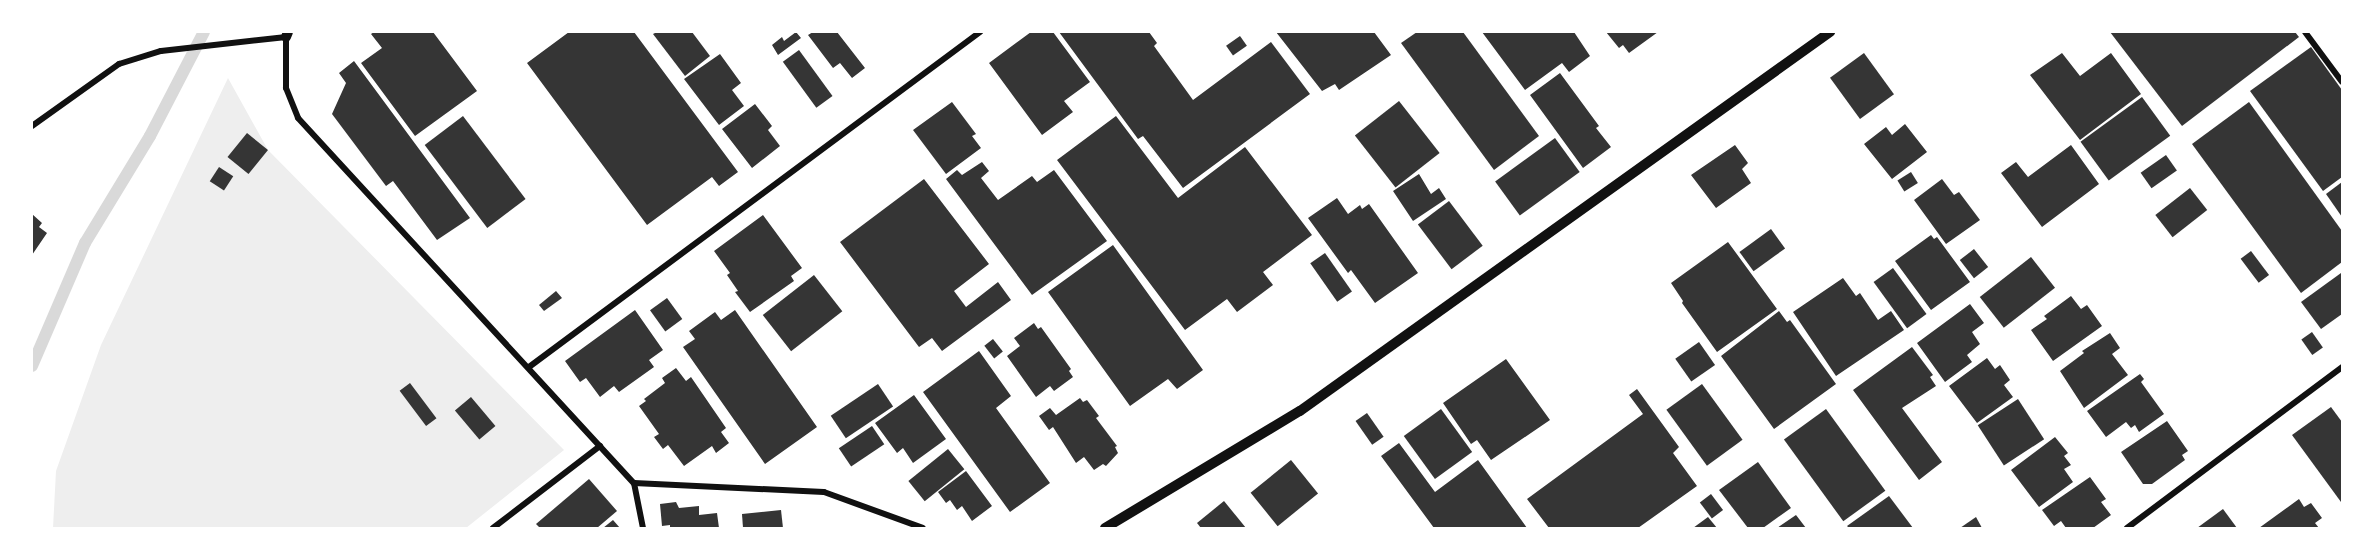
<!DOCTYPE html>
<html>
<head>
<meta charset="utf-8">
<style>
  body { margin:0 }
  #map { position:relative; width:2374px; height:560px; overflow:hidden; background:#fff; font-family:"Fira Sans Condensed",sans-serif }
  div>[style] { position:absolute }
  .green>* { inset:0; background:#eee }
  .stream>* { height:12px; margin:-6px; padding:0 6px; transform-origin:6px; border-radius:6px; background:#d9d9d9 }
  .building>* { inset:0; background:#353535; transform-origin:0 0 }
  .minor>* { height:6px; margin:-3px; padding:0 3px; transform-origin:3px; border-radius:3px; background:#111 }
  .tertiary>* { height:10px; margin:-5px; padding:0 5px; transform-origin:5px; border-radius:5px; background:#111 }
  span { translate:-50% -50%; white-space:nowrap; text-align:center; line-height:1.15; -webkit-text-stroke:6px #fff; paint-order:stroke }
  .frame { position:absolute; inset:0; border:33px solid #fff; pointer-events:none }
</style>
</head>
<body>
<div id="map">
  <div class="green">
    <div style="clip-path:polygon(228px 78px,268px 150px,564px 450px,466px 528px,53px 528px,56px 471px,101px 345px)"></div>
  </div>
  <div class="stream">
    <div style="left:32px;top:366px;width:134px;rotate:-66.7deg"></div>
    <div style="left:85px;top:243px;width:125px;rotate:-58.7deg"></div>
    <div style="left:150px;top:136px;width:117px;rotate:-62.6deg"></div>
  </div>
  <div class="building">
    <div style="clip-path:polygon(374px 32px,433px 32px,477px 91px,415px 136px,361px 63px,382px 48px,371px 34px)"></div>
    <div style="clip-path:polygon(569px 32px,634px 32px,738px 172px,719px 186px,712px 177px,647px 225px,527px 63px)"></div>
    <div style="clip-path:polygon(657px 32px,692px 32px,710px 56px,685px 76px,653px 34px)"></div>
    <div style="clip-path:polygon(796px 32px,801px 38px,778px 55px,772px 45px,782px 37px,784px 41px)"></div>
    <div style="clip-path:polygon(813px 32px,837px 32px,865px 68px,852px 78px,840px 63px,833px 68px,808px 35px)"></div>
    <div style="clip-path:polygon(1031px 32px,1053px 32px,1090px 82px,1064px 101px,1073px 112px,1042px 135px,989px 63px)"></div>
    <div style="clip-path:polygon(1059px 32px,1149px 32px,1157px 43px,1154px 46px,1193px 100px,1271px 42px,1310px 94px,1183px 188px,1143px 136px,1138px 139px)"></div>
    <div style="clip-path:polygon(1276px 32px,1374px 32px,1391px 55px,1339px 90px,1335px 84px,1322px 91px)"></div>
    <div style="clip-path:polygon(1417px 32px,1463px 32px,1539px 136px,1494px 170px,1401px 43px)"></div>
    <div style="clip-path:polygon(1482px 32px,1574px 32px,1590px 56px,1569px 72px,1562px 63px,1525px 90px)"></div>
    <div style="clip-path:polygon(1606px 32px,1658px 32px,1629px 53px,1623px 45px,1619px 48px)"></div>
    <div style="clip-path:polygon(2110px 32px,2295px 32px,2299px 37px,2182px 126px)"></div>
    <div style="left:1240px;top:36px;width:12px;height:17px;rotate:55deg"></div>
    <div style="clip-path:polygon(2311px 47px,2342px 90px,2342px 177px,2323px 191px,2250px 91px)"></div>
    <div style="left:799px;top:50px;width:57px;height:20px;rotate:54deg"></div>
    <div style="left:1864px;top:53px;width:51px;height:42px;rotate:54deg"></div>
    <div style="clip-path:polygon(2062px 53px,2080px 76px,2111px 53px,2141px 94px,2080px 140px,2030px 75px)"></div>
    <div style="clip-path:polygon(720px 54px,741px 83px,732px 90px,744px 106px,719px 125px,684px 79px)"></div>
    <div style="clip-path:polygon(354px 61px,470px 218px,437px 240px,393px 181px,386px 186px,332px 114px,346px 83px,339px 73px)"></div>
    <div style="clip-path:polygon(1560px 73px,1599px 126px,1596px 128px,1611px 147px,1583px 168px,1530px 95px)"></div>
    <div style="left:2142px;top:97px;width:48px;height:76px;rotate:54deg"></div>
    <div style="left:1399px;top:101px;width:66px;height:56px;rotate:52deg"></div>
    <div style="clip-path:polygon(952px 102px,976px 134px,972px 136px,981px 148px,946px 174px,913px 130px)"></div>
    <div style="clip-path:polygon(2249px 102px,2342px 231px,2342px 262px,2301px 293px,2192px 144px)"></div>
    <div style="clip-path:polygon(755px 104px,772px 126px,768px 130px,780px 146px,752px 168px,722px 129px)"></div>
    <div style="left:463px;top:116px;width:104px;height:48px;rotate:53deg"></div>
    <div style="clip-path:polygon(1116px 116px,1178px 198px,1245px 147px,1312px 235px,1263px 272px,1273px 285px,1237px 312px,1227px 299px,1185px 330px,1057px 160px)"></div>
    <div style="clip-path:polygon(1905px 124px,1927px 152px,1892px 179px,1864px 144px,1886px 127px,1892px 135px)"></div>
    <div style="left:247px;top:133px;width:27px;height:31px;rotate:39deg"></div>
    <div style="left:1555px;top:138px;width:42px;height:74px;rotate:54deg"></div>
    <div style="clip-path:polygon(1735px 145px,1748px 163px,1742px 169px,1751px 183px,1716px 208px,1691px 175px)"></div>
    <div style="clip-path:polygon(2071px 145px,2099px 184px,2042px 227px,2001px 173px,2016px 162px,2028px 177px)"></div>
    <div style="left:2166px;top:155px;width:19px;height:31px;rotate:55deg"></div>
    <div style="clip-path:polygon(982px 162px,989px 171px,981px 178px,998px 200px,1032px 176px,1037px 182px,1054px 170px,1107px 241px,1032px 295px,946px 179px,957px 170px,962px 175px)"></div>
    <div style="left:219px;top:167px;width:17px;height:17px;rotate:33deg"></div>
    <div style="left:1911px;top:172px;width:13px;height:16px;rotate:58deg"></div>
    <div style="clip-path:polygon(1419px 174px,1431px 194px,1439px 188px,1446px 199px,1413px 221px,1393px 191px)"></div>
    <div style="clip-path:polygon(924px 179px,989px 264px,954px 291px,966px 307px,998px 282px,1011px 300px,942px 351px,932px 338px,919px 347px,840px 242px)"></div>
    <div style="clip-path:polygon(1942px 179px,1954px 195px,1959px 192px,1980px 220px,1946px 244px,1914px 200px)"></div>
    <div style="clip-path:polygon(2342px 182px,2342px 217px,2326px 194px)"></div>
    <div style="left:2190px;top:188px;width:28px;height:44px;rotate:52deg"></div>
    <div style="clip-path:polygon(1337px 198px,1348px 214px,1360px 205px,1362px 209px,1369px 204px,1418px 273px,1375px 303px,1351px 270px,1348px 273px,1308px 218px)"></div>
    <div style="left:1449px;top:201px;width:56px;height:39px;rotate:53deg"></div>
    <div style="clip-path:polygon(32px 214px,42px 223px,39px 227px,47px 233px,32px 255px)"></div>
    <div style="clip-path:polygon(763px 215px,802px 268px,791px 276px,794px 281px,750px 312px,735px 292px,738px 291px,727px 275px,730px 273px,714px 251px)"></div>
    <div style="left:1771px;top:229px;width:24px;height:39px;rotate:54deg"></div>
    <div style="clip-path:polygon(1931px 235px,1934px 239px,1937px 237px,1970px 282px,1931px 310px,1895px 261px)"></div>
    <div style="clip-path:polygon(1728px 242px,1777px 309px,1717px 352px,1682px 303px,1683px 301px,1671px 283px)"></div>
    <div style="clip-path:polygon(1113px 245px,1203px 370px,1177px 389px,1168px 379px,1130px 406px,1048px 292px)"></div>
    <div style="left:1974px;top:249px;width:23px;height:18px;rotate:52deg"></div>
    <div style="left:2251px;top:251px;width:30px;height:13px;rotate:53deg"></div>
    <div style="left:1325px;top:253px;width:47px;height:18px;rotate:55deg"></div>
    <div style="left:2031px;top:257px;width:39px;height:65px;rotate:52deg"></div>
    <div style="left:1893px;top:268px;width:57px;height:24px;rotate:54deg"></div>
    <div style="clip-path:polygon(2341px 273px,2342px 314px,2321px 329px,2301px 302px)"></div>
    <div style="left:814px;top:275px;width:46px;height:65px;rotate:52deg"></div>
    <div style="clip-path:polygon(1843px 278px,1856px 296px,1860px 293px,1878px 320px,1891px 311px,1904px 330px,1836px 376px,1793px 312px)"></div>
    <div style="clip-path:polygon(556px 291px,562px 298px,544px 311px,539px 305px)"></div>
    <div style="clip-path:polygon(2071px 296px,2081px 309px,2087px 305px,2102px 326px,2053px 361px,2031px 330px,2047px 319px,2044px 316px)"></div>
    <div style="left:667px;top:298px;width:26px;height:21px;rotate:54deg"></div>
    <div style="clip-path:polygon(1970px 304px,1984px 323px,1972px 332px,1980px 344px,1967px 355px,1972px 362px,1945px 382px,1917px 343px)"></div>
    <div style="clip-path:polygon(635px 310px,663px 350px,649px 360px,654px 367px,619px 392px,614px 386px,600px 397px,586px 378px,580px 382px,565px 361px)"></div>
    <div style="clip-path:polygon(735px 310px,817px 427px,765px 464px,683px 347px,695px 339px,689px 331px,715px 312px,721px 320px)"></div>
    <div style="clip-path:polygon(1779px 311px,1787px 322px,1790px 320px,1836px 384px,1774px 429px,1721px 356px)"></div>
    <div style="clip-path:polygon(1034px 323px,1038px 329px,1041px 327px,1071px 369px,1069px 371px,1073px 377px,1054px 391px,1050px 386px,1036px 397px,1007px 356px,1020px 346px,1014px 338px)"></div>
    <div style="left:2312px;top:332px;width:19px;height:13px;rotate:55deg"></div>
    <div style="clip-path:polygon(2110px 333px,2120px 348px,2112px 354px,2128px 375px,2084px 408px,2060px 371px,2084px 353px,2082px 351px)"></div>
    <div style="left:993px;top:339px;width:16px;height:11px;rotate:52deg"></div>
    <div style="left:1699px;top:342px;width:28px;height:29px;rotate:55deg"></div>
    <div style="clip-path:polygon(1912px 347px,1933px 375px,1930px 377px,1936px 386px,1902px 408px,1942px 462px,1919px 480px,1853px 390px)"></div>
    <div style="clip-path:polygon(979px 351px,1011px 396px,996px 408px,1050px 483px,1010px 512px,923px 392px)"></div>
    <div style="clip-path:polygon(1987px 358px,1995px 369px,2000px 365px,2010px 380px,2004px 385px,2013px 397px,1977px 423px,1949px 386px)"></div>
    <div style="clip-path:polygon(1506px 359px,1550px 420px,1491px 460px,1477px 440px,1471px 444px,1443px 403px)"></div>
    <div style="clip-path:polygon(676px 368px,686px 381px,691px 377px,726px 428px,721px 432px,729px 443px,716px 453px,712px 446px,684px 466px,668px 445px,663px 449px,654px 437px,659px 434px,639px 406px,646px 401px,644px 399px,665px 383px,662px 378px)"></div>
    <div style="clip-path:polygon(2140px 374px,2144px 379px,2141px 382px,2164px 414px,2139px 432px,2135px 425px,2131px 428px,2126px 422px,2106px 437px,2087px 411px)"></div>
    <div style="left:410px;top:383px;width:44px;height:13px;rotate:53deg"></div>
    <div style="left:878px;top:384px;width:27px;height:57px;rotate:56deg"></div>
    <div style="left:1702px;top:384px;width:69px;height:44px;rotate:54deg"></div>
    <div style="clip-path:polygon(1637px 389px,1679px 447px,1673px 453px,1697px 486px,1638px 528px,1549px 528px,1527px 499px,1643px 414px,1629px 395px)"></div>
    <div style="clip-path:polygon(914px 395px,946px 439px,913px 463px,903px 448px,897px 453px,875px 423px)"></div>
    <div style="left:471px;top:397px;width:38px;height:21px;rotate:50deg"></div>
    <div style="clip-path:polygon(1080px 398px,1083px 402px,1087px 400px,1099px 416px,1096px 418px,1117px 446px,1115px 447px,1118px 453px,1106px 466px,1103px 464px,1094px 470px,1084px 457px,1076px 463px,1053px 427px,1049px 430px,1039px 416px,1050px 408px,1056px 415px)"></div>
    <div style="left:2018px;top:399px;width:48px;height:48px;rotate:57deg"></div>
    <div style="clip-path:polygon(2331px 407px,2342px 422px,2341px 502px,2292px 435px)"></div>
    <div style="left:1441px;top:409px;width:53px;height:46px;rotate:54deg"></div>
    <div style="left:1826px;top:409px;width:101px;height:52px;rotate:54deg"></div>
    <div style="left:1367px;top:413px;width:29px;height:14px;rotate:55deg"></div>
    <div style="clip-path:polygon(2167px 421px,2188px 451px,2182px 455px,2185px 460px,2152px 484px,2143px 484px,2121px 452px)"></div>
    <div style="left:872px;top:426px;width:22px;height:40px;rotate:56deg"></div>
    <div style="clip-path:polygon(2055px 437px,2068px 453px,2064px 456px,2071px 465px,2064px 469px,2073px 482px,2039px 507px,2011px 470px)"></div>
    <div style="clip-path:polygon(1399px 443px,1435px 492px,1478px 460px,1527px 528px,1434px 528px,1381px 456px)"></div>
    <div style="left:948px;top:449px;width:26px;height:51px;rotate:51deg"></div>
    <div style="left:1291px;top:460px;width:43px;height:52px;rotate:51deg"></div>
    <div style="clip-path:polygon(1758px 462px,1791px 508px,1763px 528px,1748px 528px,1719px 490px)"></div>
    <div style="clip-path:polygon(966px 471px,992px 506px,972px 521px,962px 506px,957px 510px,950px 500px,946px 503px,938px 492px)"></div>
    <div style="clip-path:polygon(2090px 477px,2106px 499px,2101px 502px,2111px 515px,2093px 528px,2066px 528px,2061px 521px,2054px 526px,2042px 510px)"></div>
    <div style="clip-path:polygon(589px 479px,617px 511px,597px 528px,540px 528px,536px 524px)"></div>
    <div style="left:1711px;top:494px;width:20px;height:14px;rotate:53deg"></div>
    <div style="clip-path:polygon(1889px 496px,1913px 528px,1849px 528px,1847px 526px)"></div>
    <div style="clip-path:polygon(2299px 499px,2304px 507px,2311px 503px,2322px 518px,2315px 523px,2319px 528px,2259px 528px)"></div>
    <div style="clip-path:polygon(1224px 501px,1246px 528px,1201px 528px,1197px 523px)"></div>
    <div style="clip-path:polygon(676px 502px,679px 508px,699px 506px,699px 515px,717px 513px,719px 528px,670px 528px,670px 525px,662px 526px,660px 504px)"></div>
    <div style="clip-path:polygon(2223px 509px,2237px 528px,2197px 528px)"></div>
    <div style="clip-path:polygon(781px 510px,783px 528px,743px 528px,742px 514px)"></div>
    <div style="clip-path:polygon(1796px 515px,1806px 528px,1777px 528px)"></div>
    <div style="clip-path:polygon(1708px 517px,1717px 528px,1693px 528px)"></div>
    <div style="clip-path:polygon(1976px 517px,1982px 528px,1960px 528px)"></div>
    <div style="clip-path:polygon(613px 520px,620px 528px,603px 528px)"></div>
  </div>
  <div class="minor">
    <div style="left:2305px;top:32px;width:62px;rotate:53.5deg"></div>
    <div style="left:32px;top:126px;width:107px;rotate:-35.5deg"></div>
    <div style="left:119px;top:64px;width:44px;rotate:-17.2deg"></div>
    <div style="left:161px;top:51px;width:126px;rotate:-6.4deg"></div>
    <div style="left:286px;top:37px;width:51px;rotate:90deg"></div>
    <div style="left:286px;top:88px;width:32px;rotate:68deg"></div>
    <div style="left:298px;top:118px;width:496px;rotate:47.4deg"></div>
    <div style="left:634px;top:483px;width:46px;rotate:78.7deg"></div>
    <div style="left:529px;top:367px;width:562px;rotate:-36.6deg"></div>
    <div style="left:634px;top:483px;width:190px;rotate:2.7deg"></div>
    <div style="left:824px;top:492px;width:105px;rotate:20deg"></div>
    <div style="left:493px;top:528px;width:135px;rotate:-37.5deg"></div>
    <div style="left:2127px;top:528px;width:269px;rotate:-36.8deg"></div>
  </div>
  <div class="tertiary">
    <div style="left:286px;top:37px;width:5px;rotate:-68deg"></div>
    <div style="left:1105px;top:528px;width:227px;rotate:-31deg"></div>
    <div style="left:1300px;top:411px;width:652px;rotate:-35.57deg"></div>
  </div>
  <div class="frame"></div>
</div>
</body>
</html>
